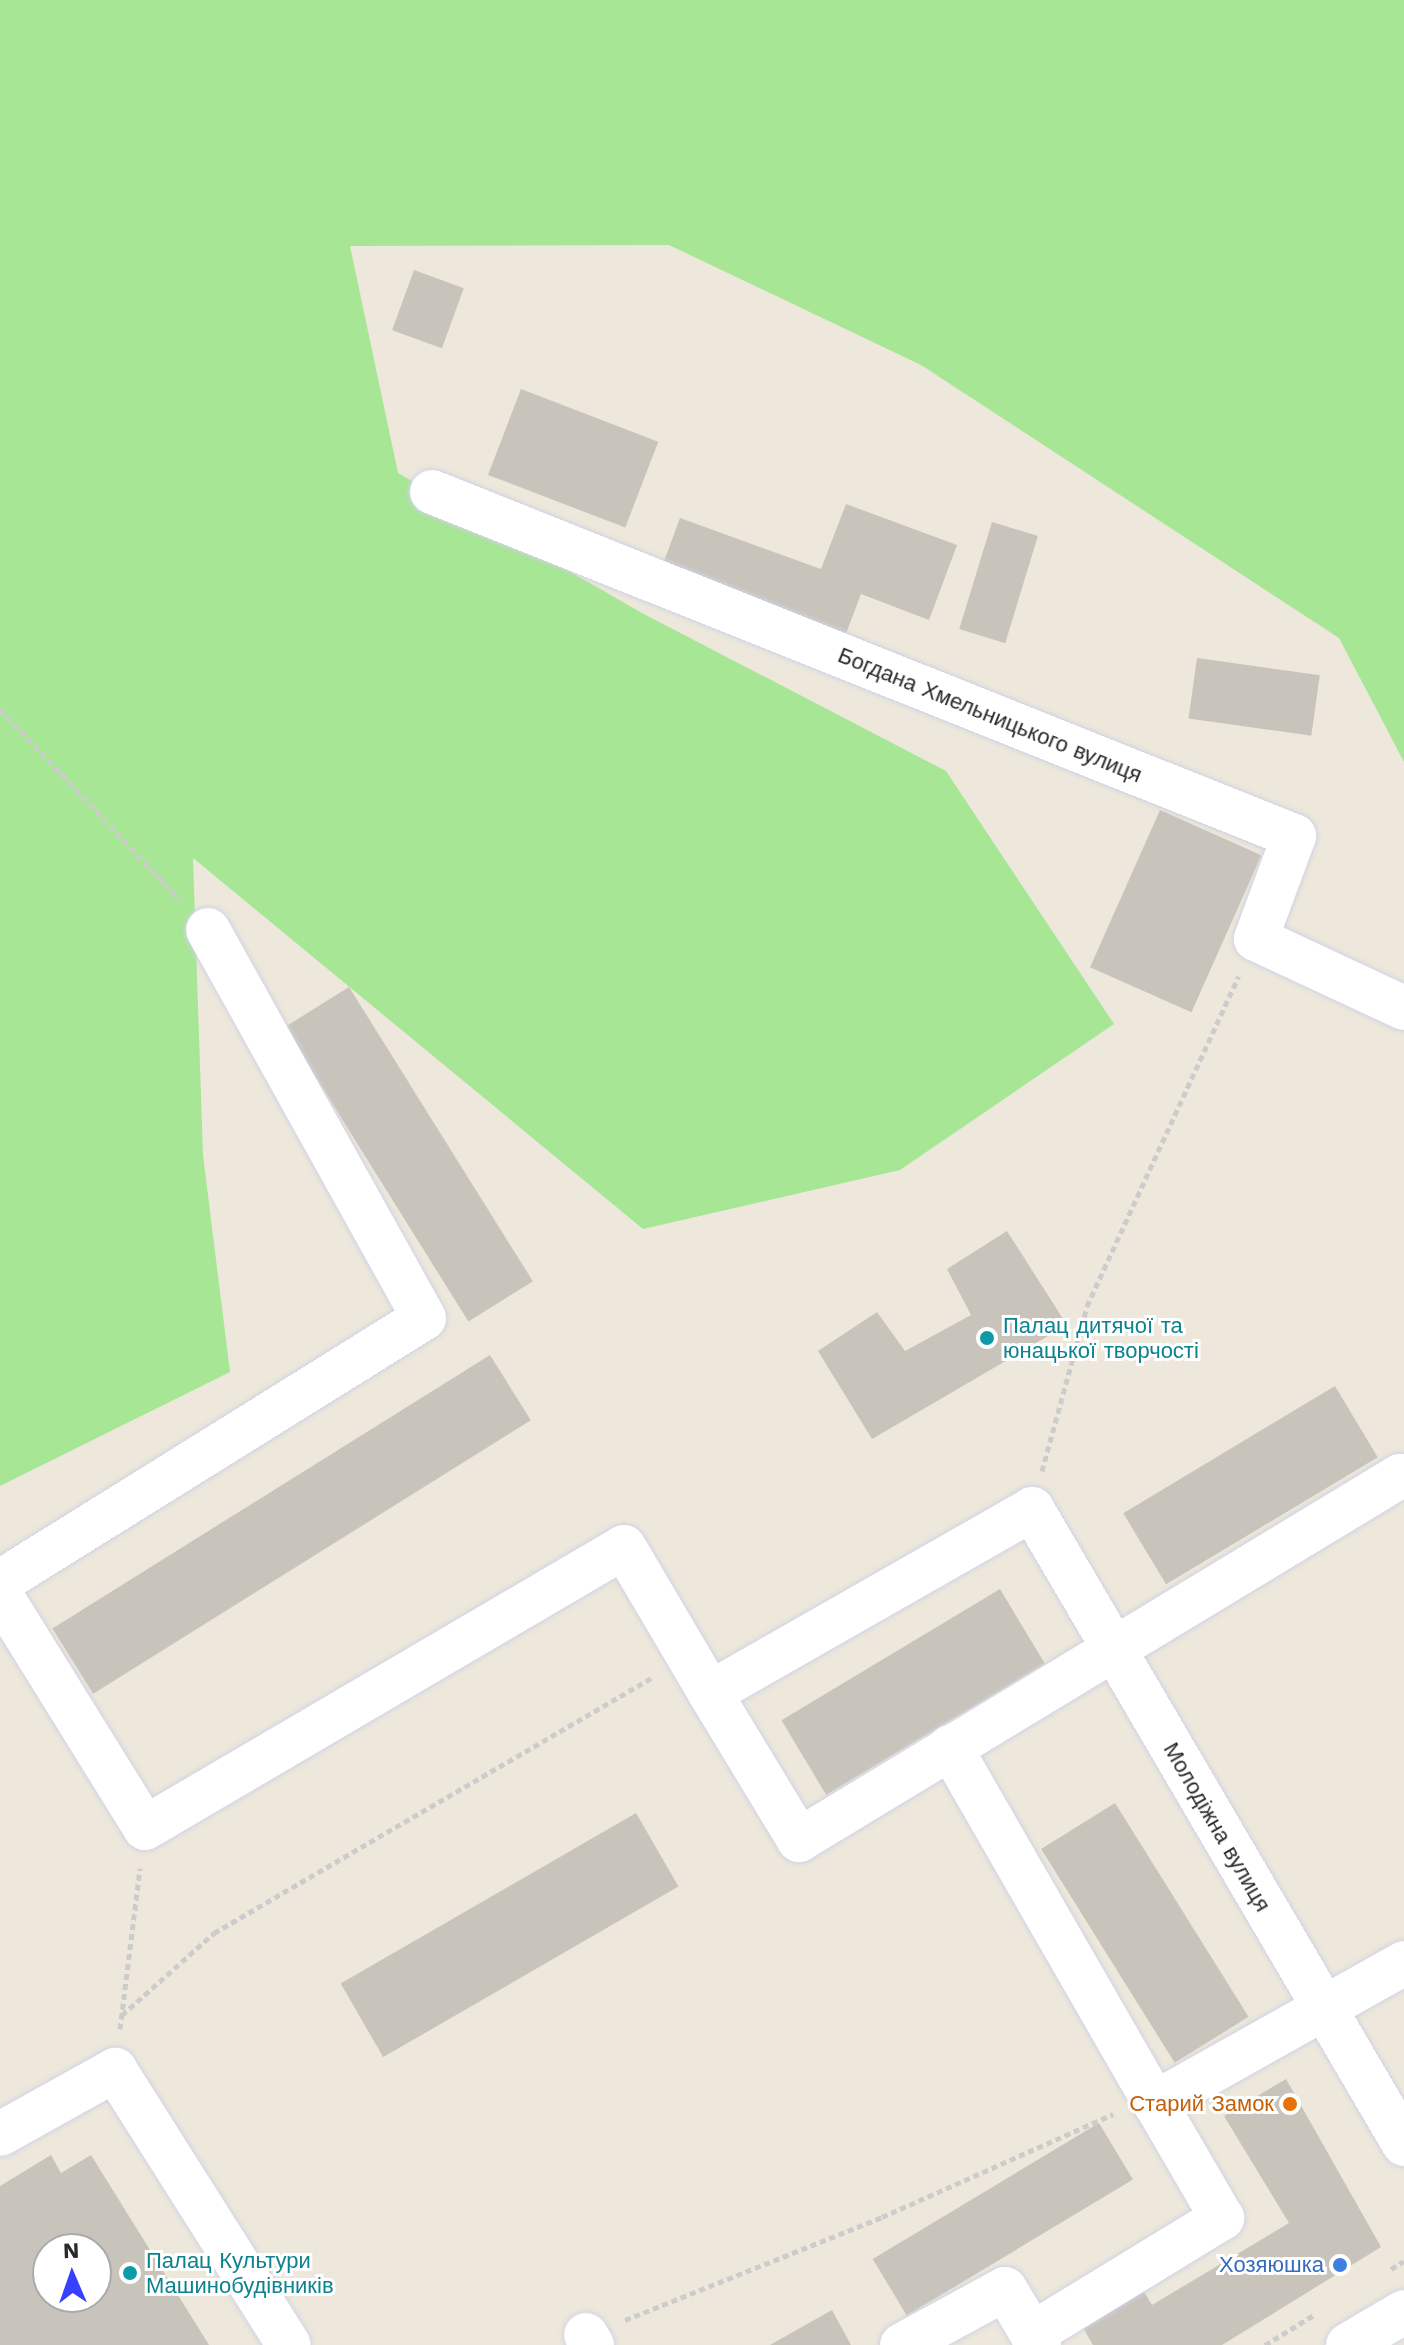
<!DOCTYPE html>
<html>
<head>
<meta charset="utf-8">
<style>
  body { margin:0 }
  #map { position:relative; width:1404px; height:2345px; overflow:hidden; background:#ede8db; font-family:"Work Sans",sans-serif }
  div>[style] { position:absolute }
  .green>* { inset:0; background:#a6e695 }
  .building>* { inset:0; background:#c8c4bb; transform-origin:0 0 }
  .path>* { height:5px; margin-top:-2.5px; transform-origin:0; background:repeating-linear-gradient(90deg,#ccc 0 6px,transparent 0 10px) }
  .roads { filter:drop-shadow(0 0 2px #d1d2e4) drop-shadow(0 0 2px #d1d2e4) }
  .minor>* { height:44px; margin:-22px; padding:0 22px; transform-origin:22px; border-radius:22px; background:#fff }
  .dots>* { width:22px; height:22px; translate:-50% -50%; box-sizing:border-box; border:4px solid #fff; border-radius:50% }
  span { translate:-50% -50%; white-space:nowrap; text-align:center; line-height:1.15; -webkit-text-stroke:6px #fff; paint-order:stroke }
  .street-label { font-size:22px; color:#2a2a2a }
  .culture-label { font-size:22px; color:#0d838f }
  .left { translate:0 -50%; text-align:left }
  .food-label { font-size:22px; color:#c56008 }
  .right { translate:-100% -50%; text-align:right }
  .shop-label { font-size:22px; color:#366cbe }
  .north { position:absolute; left:32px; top:2233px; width:80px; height:80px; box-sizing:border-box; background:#fff; border:2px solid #aaa; border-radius:50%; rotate:358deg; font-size:22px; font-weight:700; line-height:32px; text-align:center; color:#2a2a2a }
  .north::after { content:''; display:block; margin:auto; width:28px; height:36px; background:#3640ff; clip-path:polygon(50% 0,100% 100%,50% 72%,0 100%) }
</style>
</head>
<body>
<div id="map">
  <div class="green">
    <div style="clip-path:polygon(0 0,1404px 0,1404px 762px,1339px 638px,921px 365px,669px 245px,350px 246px,398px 473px,642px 613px,946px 771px,1114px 1024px,900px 1170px,643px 1229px,193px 858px,203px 1155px,230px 1372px,0 1486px)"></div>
  </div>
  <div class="building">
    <div style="left:414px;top:270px;width:53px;height:64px;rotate:20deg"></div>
    <div style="left:521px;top:389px;width:147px;height:92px;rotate:21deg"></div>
    <div style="clip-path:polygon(846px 504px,957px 545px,929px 620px,861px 594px,844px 639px,660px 572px,680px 518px,821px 569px)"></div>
    <div style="left:992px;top:522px;width:48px;height:112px;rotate:17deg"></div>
    <div style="left:1197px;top:658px;width:124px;height:61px;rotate:8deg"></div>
    <div style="left:1160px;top:810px;width:111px;height:172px;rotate:24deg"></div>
    <div style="left:349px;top:987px;width:347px;height:76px;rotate:58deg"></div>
    <div style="clip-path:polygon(1007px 1231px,1067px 1325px,872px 1439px,818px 1351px,877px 1312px,905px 1351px,971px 1315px,947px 1269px)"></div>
    <div style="left:490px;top:1355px;width:77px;height:516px;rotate:58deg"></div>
    <div style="left:1335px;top:1386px;width:83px;height:247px;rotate:59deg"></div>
    <div style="left:1000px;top:1589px;width:87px;height:255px;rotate:59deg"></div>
    <div style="left:1115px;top:1803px;width:252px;height:87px;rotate:58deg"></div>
    <div style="left:636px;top:1813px;width:85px;height:341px;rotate:60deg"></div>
    <div style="clip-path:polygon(1286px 2079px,1381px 2247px,1222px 2345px,1093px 2345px,1082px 2326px,1143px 2290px,1152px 2305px,1289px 2223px,1224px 2116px)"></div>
    <div style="left:1099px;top:2123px;width:66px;height:264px;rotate:59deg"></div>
    <div style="clip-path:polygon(evenodd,51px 2155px,61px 2173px,91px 2155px,209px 2345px,0 2345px,0 2186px,51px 2155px,48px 2249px,96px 2249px,96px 2297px,48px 2297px,48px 2249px)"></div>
    <div style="clip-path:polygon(832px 2310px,851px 2345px,770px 2345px)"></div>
  </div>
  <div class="path">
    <div style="left:0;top:709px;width:262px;rotate:46.7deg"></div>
    <div style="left:1042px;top:1471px;width:171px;rotate:-74.7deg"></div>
    <div style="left:1087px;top:1306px;width:363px;rotate:-65.3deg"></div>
    <div style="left:122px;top:2015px;width:123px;rotate:-41.7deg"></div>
    <div style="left:214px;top:1933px;width:508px;rotate:-30.25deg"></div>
    <div style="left:120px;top:2029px;width:162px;rotate:-82.9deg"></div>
    <div style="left:1391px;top:2269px;width:15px;rotate:-32deg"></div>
    <div style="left:625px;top:2320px;width:277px;rotate:-21.8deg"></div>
    <div style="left:882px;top:2217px;width:253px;rotate:-24deg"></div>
    <div style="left:1265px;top:2345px;width:57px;rotate:-31.5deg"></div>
  </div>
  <div class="roads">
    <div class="minor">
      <div style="left:432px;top:492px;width:928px;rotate:21.76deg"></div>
      <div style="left:1294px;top:836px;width:110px;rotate:110.3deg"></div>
      <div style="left:1256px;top:939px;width:163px;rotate:25deg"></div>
      <div style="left:0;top:1582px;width:499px;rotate:-31.9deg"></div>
      <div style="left:424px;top:1318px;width:444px;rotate:-119.1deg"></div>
      <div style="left:0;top:1594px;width:275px;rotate:58.2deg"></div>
      <div style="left:145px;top:1828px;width:555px;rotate:-30.4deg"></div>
      <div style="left:624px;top:1547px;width:169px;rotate:59.5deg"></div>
      <div style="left:710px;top:1693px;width:371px;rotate:-29.7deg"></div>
      <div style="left:1032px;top:1509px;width:736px;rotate:59.64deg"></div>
      <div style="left:710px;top:1693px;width:172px;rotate:58.8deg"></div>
      <div style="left:799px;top:1840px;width:703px;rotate:-31.2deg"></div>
      <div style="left:950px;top:1747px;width:411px;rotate:60.1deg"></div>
      <div style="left:1155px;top:2103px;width:286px;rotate:-29.3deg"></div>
      <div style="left:0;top:2134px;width:132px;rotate:-29.1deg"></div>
      <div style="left:115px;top:2070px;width:325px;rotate:57.7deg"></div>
      <div style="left:586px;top:2335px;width:12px;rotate:59deg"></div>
      <div style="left:902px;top:2345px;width:117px;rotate:-28.5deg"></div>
      <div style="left:1005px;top:2289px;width:52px;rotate:59deg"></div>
      <div style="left:1039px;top:2345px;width:13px;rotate:-122deg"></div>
      <div style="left:1032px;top:2334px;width:223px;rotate:-31.4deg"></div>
      <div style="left:1222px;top:2218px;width:133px;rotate:-120.2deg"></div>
      <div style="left:1348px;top:2345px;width:65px;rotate:-30.5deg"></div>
    </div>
  </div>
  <div class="dots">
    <div style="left:987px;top:1338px;background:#0f9aa8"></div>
    <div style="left:1290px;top:2104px;background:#e8710a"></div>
    <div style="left:1340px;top:2265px;background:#3f7fe0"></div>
    <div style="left:130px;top:2273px;background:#0f9aa8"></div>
  </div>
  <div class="street-label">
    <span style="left:990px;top:715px;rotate:22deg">Богдана Хмельницького вулиця</span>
    <span style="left:1217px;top:1827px;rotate:60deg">Молодіжна вулиця</span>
  </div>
  <div class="culture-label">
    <span class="left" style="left:1003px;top:1338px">Палац дитячої та<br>юнацької творчості</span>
    <span class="left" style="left:146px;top:2273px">Палац Культури<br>Машинобудівників</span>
  </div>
  <div class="food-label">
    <span class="right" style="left:1274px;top:2104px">Старий Замок</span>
  </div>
  <div class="shop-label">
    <span class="right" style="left:1324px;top:2265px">Хозяюшка</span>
  </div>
  <div class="north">N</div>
</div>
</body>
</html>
